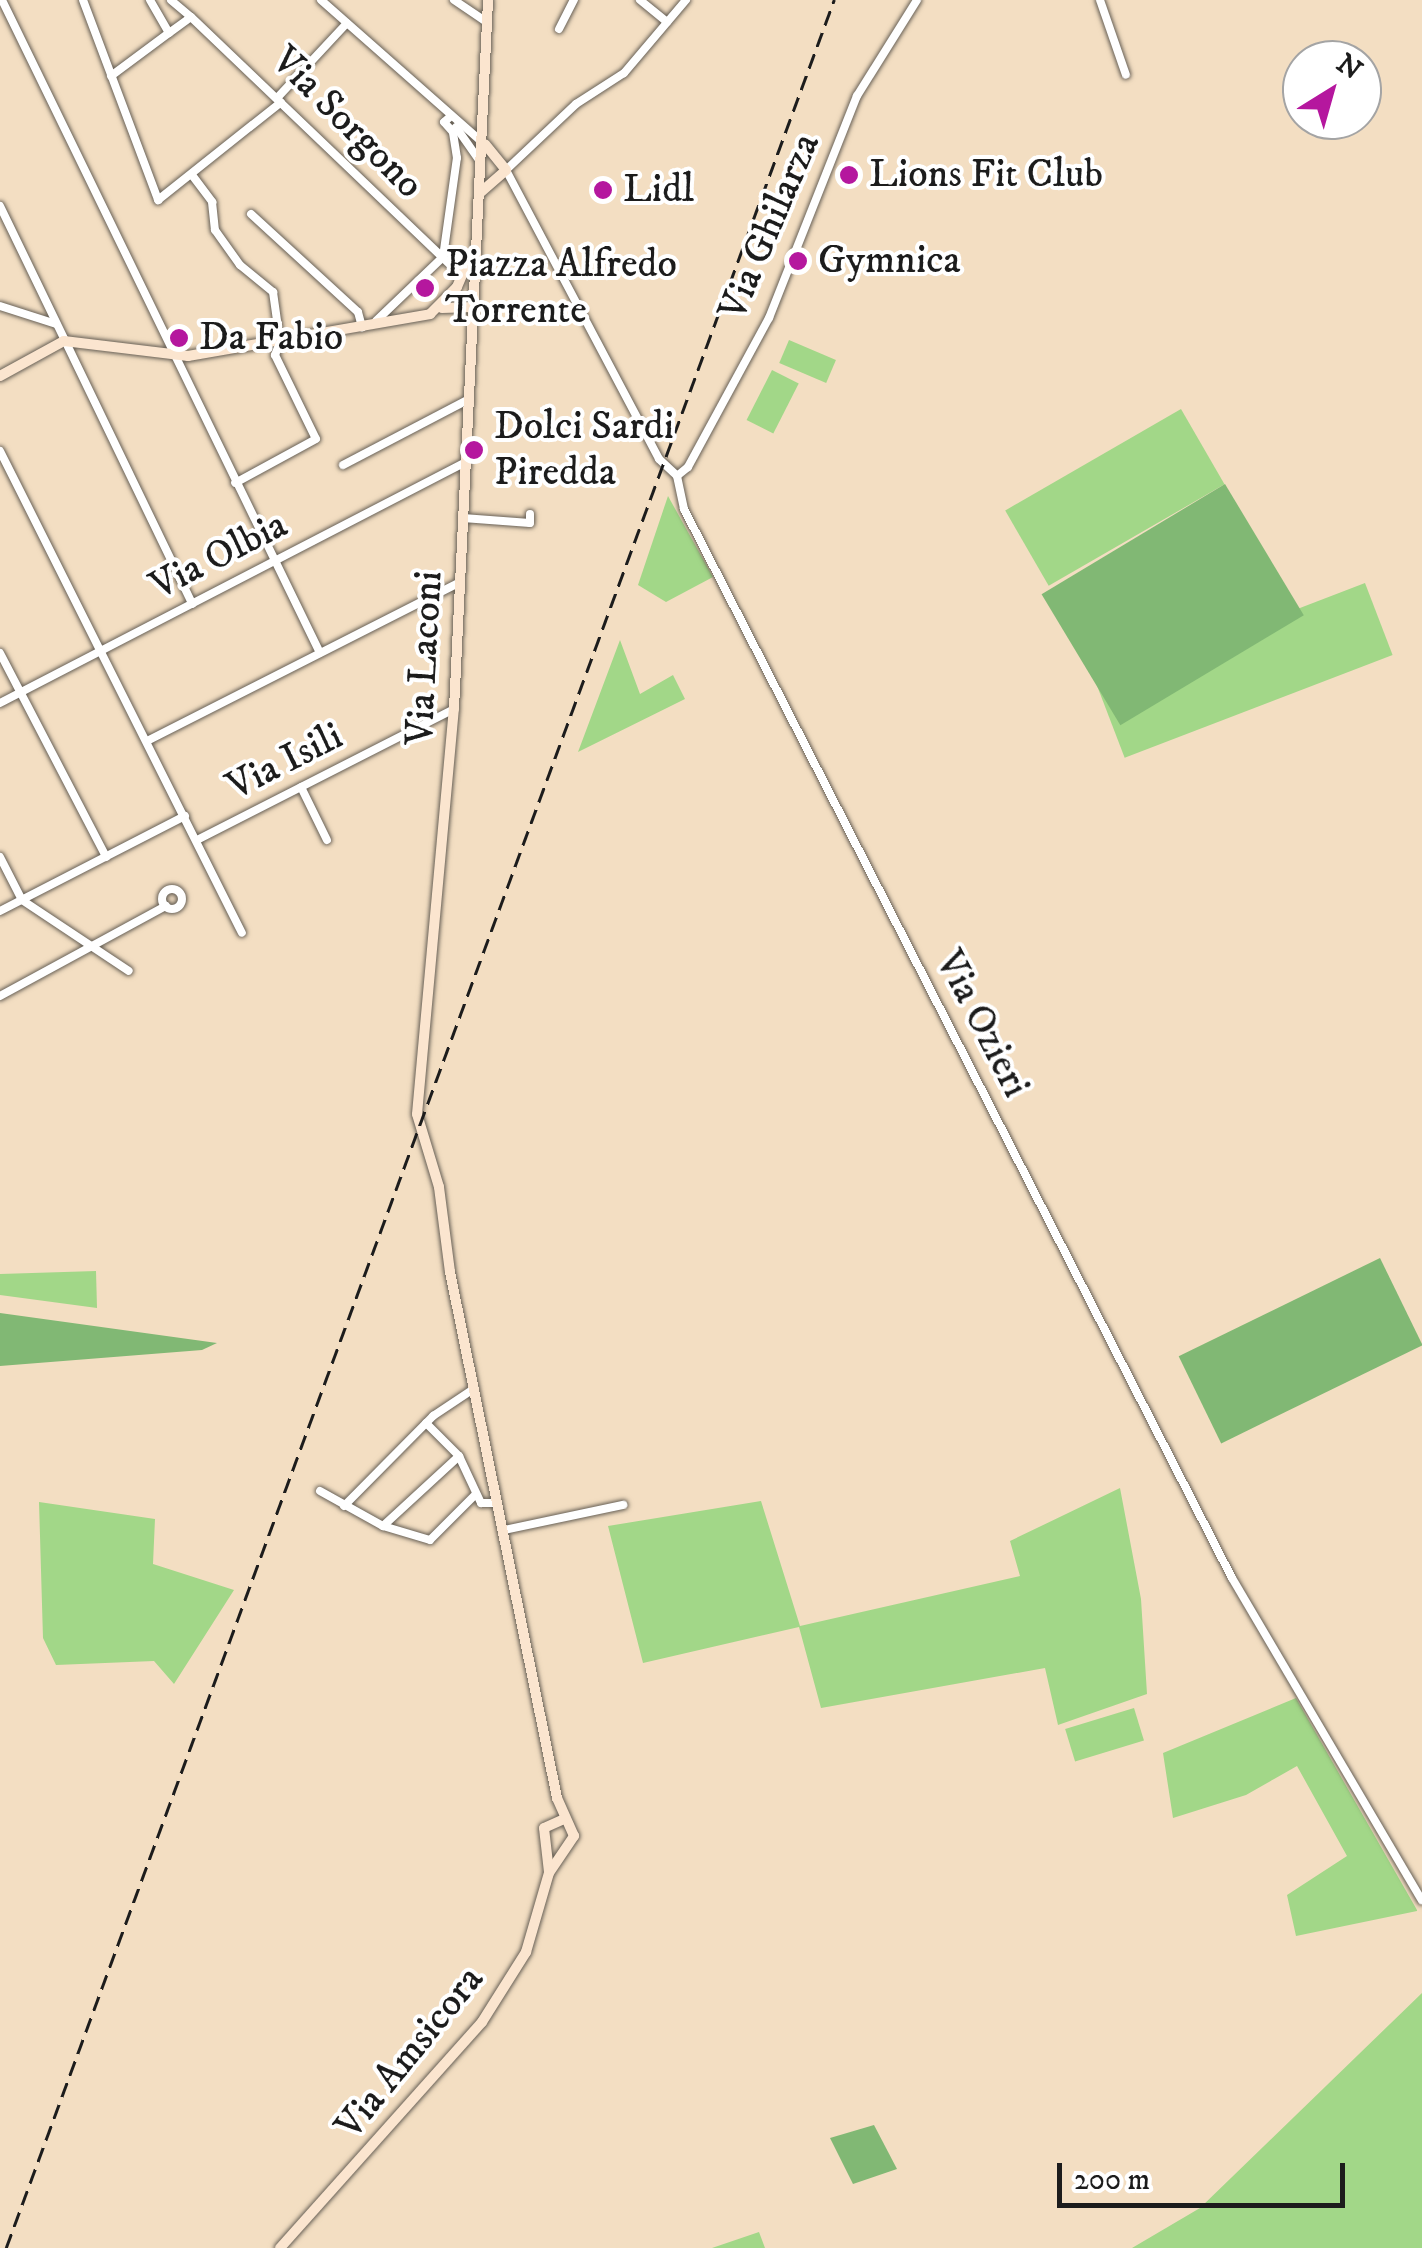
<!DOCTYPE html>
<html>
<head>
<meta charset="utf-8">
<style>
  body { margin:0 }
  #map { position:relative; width:1422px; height:2248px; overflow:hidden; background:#f3dec2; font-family:"IM FELL DW Pica",serif }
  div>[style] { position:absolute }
  .green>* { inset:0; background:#a2d788; transform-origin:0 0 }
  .forest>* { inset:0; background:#81b874; transform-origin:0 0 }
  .roads { filter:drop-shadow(0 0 2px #676056) drop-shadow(0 0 2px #676056) }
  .street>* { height:8px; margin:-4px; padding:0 4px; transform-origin:4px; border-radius:4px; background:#fff }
  .street>.ring { margin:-4px; padding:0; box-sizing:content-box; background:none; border:8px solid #fff; border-radius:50% }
  .secondary>* { height:10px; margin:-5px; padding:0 5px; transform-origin:5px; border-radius:5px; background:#fbe5cf }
  .rail>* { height:2.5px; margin-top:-1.25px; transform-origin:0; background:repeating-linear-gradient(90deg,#1c1c1c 0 15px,transparent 0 23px) }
  .dots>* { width:28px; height:28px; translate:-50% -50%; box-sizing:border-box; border:5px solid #fff; border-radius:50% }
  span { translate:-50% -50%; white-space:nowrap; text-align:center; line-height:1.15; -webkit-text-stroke:8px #fff; paint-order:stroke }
  .street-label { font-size:40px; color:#1c1c1c }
  .poi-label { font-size:40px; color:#1c1c1c }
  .left { translate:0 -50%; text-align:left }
  .north { position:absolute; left:1282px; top:40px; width:100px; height:100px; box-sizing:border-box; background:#fff; border:2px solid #a4a4a4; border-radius:50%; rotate:37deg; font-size:28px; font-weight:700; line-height:40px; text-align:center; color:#1c1c1c }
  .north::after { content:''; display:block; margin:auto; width:35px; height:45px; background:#b5179e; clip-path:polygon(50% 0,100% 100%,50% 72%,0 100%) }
  .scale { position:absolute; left:1057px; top:2163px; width:288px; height:45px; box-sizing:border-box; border:5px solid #1c1c1c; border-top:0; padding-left:12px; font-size:30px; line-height:35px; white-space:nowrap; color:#1c1c1c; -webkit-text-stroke:8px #fff; paint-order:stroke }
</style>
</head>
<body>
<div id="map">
  <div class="green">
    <div style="left:789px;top:340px;width:51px;height:25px;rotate:23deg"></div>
    <div style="left:772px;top:370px;width:30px;height:56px;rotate:27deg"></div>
    <div style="left:1181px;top:409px;width:87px;height:203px;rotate:60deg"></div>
    <div style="clip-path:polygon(668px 496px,713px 577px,666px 602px,638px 585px)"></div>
    <div style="left:1365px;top:583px;width:77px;height:287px;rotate:69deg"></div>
    <div style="clip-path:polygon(620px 640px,640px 694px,673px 675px,685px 699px,578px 752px)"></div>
    <div style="clip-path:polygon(96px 1271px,97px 1308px,0 1295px,0 1274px)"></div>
    <div style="clip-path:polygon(1120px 1488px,1141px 1599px,1147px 1694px,1058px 1725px,1045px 1668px,821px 1708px,799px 1627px,643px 1663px,608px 1526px,761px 1501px,800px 1626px,1020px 1576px,1010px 1541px)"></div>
    <div style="clip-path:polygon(39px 1502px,155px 1519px,153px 1564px,234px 1590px,174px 1684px,154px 1661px,56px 1665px,43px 1638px)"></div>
    <div style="clip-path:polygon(1296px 1698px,1417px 1910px,1417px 1911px,1296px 1936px,1287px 1895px,1347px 1856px,1297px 1766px,1246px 1795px,1173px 1818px,1163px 1753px)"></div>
    <div style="left:1134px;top:1708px;width:34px;height:72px;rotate:73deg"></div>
    <div style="clip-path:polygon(1422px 1993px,1422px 2248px,1132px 2248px,1200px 2208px)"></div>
    <div style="clip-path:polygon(759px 2232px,765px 2248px,712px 2248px)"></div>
  </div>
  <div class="forest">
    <div style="left:1225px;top:484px;width:153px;height:214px;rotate:59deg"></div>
    <div style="left:1380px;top:1258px;width:97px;height:224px;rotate:64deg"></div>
    <div style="clip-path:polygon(0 1313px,217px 1343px,202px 1350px,0 1366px)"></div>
    <div style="clip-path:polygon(874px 2125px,897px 2169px,853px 2184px,830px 2138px)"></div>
  </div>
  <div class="roads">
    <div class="street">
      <div style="left:2px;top:0;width:726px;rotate:64.03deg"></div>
      <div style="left:83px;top:0;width:214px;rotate:69.4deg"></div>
      <div style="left:158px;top:200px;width:157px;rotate:-38.5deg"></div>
      <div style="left:150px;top:0;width:38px;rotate:60deg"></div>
      <div style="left:169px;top:33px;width:27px;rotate:-36deg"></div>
      <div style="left:191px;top:17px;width:26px;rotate:-140deg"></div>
      <div style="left:321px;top:0;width:215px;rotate:41.4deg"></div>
      <div style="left:454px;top:0;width:40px;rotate:34deg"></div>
      <div style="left:640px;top:0;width:35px;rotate:39deg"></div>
      <div style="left:686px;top:0;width:96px;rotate:130.3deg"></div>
      <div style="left:624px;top:73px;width:57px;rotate:147.1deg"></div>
      <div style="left:576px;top:104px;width:96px;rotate:136.7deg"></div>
      <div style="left:506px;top:170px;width:327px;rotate:62.1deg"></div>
      <div style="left:659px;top:459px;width:25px;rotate:43deg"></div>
      <div style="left:677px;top:476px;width:34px;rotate:78deg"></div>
      <div style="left:684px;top:509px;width:1201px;rotate:62.86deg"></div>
      <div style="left:1232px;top:1578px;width:374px;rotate:59.5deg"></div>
      <div style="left:1100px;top:0;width:79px;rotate:70.9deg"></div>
      <div style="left:191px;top:17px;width:372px;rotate:43.7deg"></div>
      <div style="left:559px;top:29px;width:33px;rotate:-63deg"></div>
      <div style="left:111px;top:76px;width:72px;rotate:-36.6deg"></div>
      <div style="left:278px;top:97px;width:101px;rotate:-47deg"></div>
      <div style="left:456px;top:127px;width:40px;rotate:55.1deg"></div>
      <div style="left:192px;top:175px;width:34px;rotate:53deg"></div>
      <div style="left:212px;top:202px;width:28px;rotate:84deg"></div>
      <div style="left:215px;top:230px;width:43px;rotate:54.5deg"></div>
      <div style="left:240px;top:265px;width:43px;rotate:39.3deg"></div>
      <div style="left:273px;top:292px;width:50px;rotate:82deg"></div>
      <div style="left:280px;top:342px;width:14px;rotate:111deg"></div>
      <div style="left:275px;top:355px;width:93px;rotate:64deg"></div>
      <div style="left:316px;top:439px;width:92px;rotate:151.5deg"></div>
      <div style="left:0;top:206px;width:442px;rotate:64.2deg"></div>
      <div style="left:251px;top:214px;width:145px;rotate:42.5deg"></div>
      <div style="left:358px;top:312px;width:16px;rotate:75deg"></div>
      <div style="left:0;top:306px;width:59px;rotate:17.8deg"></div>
      <div style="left:376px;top:321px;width:93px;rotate:-43.7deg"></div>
      <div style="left:443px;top:257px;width:100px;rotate:-82deg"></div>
      <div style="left:457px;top:158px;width:26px;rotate:-99deg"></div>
      <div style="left:453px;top:132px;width:13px;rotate:-132deg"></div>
      <div style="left:444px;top:122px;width:6px;rotate:-39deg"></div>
      <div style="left:0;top:451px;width:539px;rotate:63.34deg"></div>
      <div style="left:343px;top:465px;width:142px;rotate:-27.6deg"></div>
      <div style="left:677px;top:476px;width:14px;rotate:-39deg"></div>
      <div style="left:688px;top:467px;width:170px;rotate:-61.5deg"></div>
      <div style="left:769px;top:318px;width:239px;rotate:-68.4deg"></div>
      <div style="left:857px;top:96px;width:113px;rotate:-58deg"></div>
      <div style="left:463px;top:518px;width:67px;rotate:4.3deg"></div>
      <div style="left:530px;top:523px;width:9px;rotate:-90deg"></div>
      <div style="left:0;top:653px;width:230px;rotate:62.5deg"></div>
      <div style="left:0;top:703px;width:525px;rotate:-27.35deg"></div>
      <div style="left:147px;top:741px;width:350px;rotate:-26.9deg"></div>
      <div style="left:301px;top:787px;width:59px;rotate:63.9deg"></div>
      <div style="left:197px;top:840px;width:288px;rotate:-27deg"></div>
      <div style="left:0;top:857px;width:48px;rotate:62.9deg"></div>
      <div style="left:22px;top:900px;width:128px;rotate:33.6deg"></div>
      <div class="ring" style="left:162px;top:889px;width:12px;height:12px"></div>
      <div style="left:0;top:911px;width:208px;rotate:-27.2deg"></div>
      <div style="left:0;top:996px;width:189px;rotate:-28.5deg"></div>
      <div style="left:426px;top:1423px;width:47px;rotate:45deg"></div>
      <div style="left:459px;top:1456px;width:52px;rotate:64.9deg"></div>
      <div style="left:481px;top:1503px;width:17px"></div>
      <div style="left:320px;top:1491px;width:72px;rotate:29.1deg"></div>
      <div style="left:383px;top:1526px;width:49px;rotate:16.6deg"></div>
      <div style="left:430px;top:1540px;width:65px;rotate:-45deg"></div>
      <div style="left:344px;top:1506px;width:127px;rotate:-45.3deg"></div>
      <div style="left:433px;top:1416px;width:50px;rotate:-33.7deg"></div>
      <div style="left:383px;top:1526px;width:103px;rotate:-42.6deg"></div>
      <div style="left:504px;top:1530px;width:122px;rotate:-11.9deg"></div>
    </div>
    <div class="secondary">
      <div style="left:481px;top:192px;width:33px;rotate:-41deg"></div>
      <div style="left:506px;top:170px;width:33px;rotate:-129deg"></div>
      <div style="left:442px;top:308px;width:31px;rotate:-2deg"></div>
      <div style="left:0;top:376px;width:73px;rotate:-28.7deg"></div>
      <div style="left:64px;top:341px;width:125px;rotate:6.9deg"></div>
      <div style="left:188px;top:356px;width:246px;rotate:-9.8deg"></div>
      <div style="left:430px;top:314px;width:38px;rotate:-45deg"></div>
      <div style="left:457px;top:287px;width:33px;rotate:-67deg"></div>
      <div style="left:549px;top:1872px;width:44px;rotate:-96.5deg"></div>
      <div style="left:544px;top:1828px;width:22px;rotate:-24deg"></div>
      <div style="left:280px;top:2248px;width:303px;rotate:-48.2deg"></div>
      <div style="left:482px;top:2022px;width:83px;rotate:-57.8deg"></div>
      <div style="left:526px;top:1952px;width:82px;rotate:-73.8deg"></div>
      <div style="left:549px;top:1873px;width:45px;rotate:-56deg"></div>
      <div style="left:574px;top:1836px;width:42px;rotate:-114.1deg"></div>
      <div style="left:557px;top:1798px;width:537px;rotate:-101.5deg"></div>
      <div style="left:450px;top:1272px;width:86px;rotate:-97.4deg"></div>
      <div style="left:439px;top:1187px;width:76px;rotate:-106.8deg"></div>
      <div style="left:417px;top:1114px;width:407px;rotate:-84.8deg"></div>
      <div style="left:454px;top:709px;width:710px;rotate:-87.25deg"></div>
    </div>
  </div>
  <div class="rail">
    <div style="left:6px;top:2248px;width:2396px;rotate:-69.78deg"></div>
  </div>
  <div class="dots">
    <div style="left:849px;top:175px;background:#b5179e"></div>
    <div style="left:603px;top:190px;background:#b5179e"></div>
    <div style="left:798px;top:261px;background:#b5179e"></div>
    <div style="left:425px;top:288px;background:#b5179e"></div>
    <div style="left:179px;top:338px;background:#b5179e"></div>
    <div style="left:474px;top:450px;background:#b5179e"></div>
  </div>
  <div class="street-label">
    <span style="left:347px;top:123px;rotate:45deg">Via Sorgono</span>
    <span style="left:770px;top:227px;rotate:-67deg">Via Ghilarza</span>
    <span style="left:219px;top:556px;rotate:-27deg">Via Olbia</span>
    <span style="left:425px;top:658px;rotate:-87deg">Via Laconi</span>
    <span style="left:285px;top:762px;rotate:-27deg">Via Isili</span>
    <span style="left:982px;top:1024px;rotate:63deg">Via Ozieri</span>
    <span style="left:410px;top:2053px;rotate:-51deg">Via Amsicora</span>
  </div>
  <div class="poi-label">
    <span class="left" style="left:869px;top:175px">Lions Fit Club</span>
    <span class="left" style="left:623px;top:190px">Lidl</span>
    <span class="left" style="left:818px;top:261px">Gymnica</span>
    <span class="left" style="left:445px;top:288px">Piazza Alfredo<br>Torrente</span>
    <span class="left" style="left:199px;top:338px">Da Fabio</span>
    <span class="left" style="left:494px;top:450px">Dolci Sardi<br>Piredda</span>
  </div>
  <div class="north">N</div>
  <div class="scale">200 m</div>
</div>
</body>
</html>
